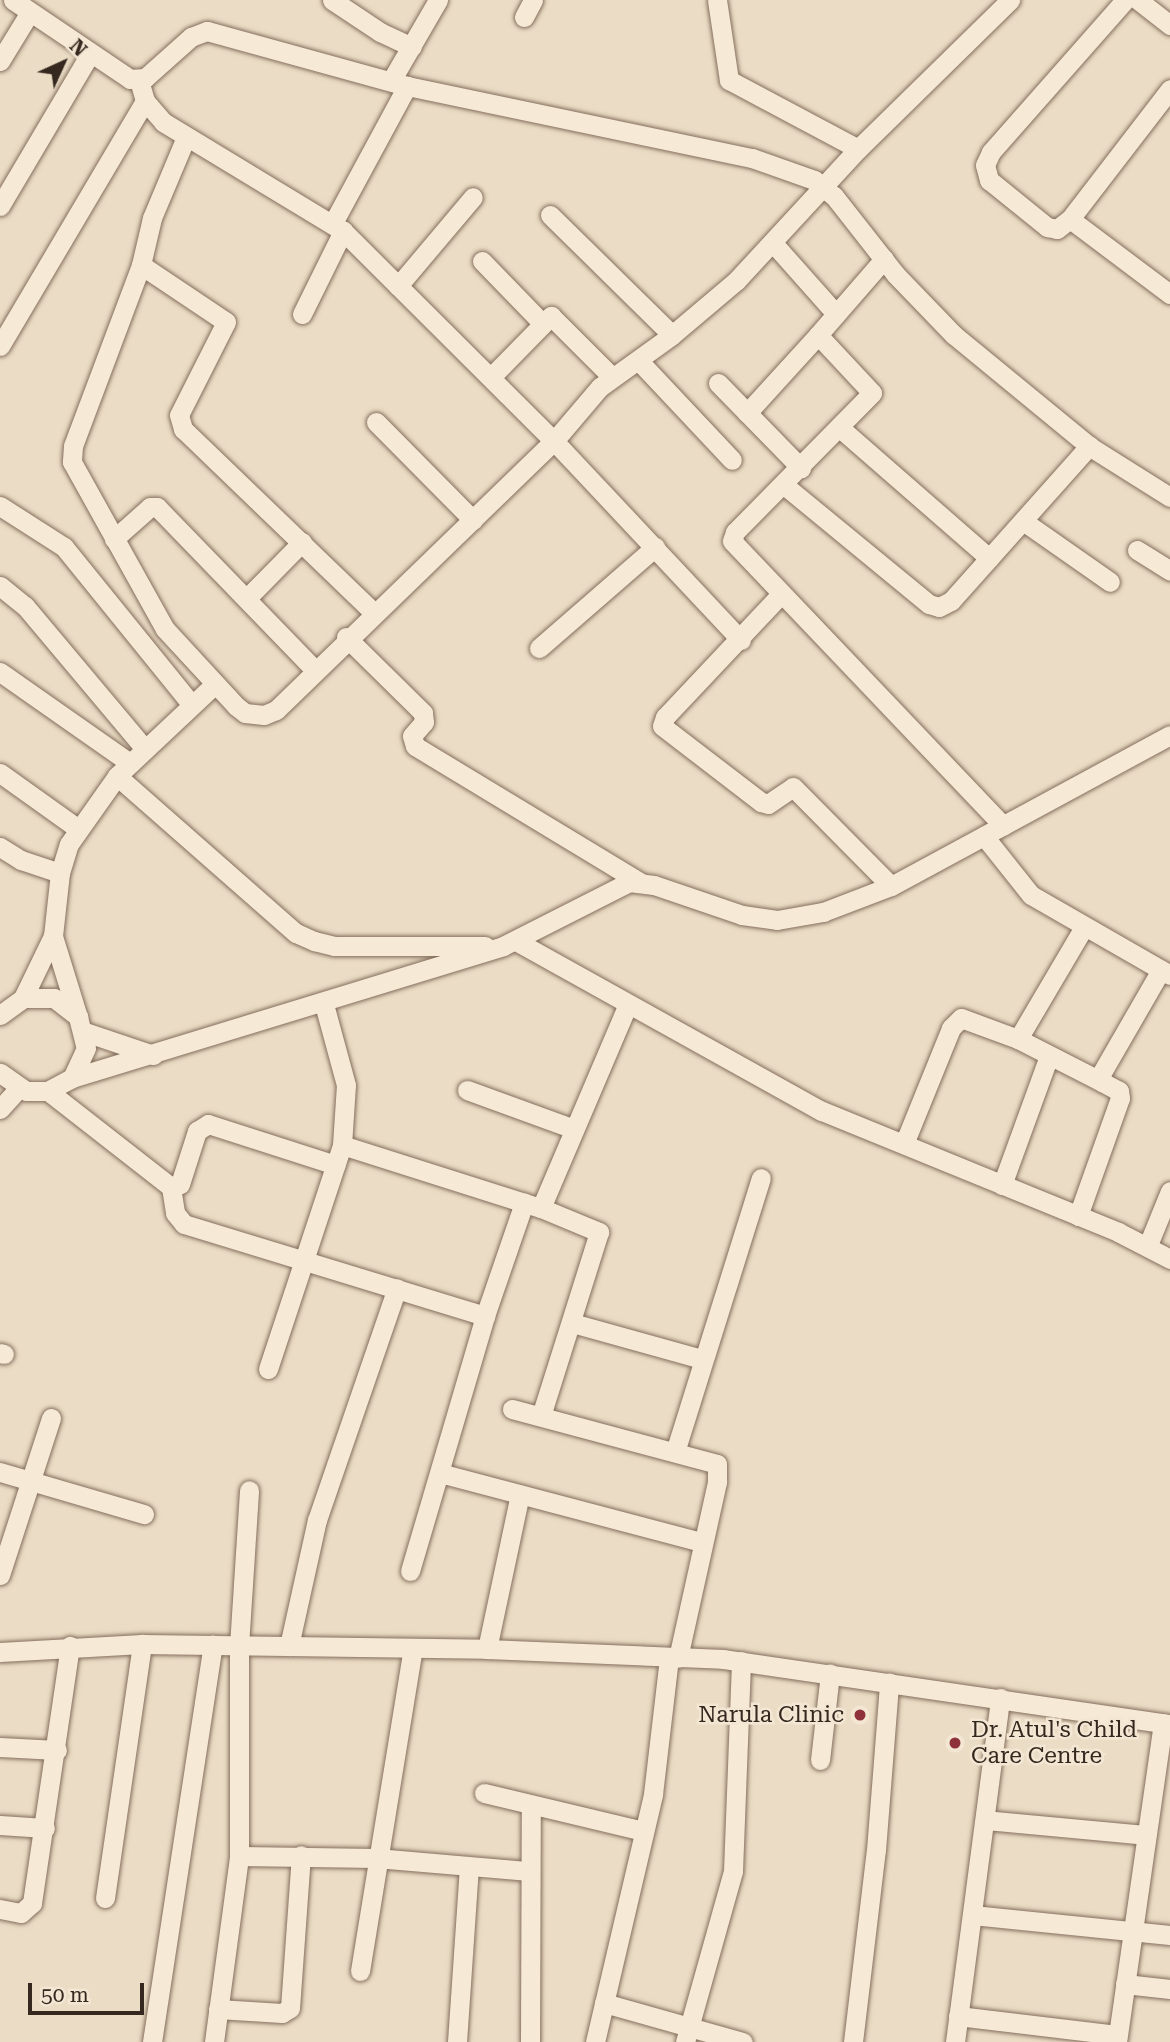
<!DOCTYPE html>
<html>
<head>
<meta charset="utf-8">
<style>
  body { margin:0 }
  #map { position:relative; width:1170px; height:2042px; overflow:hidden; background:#ebdcc5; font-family:"Roboto Serif",serif }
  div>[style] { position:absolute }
  .roads { filter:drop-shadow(0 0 2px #846e5c) drop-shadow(0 0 2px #846e5c) }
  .minor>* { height:19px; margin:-9.5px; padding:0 9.5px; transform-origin:9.5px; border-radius:9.5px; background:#f6ead7 }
  .dots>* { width:19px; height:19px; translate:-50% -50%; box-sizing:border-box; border:4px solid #f3e7d4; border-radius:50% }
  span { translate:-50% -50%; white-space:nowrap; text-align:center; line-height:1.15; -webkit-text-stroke:5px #f3e7d4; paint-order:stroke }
  .poi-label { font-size:23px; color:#35281f }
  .right { translate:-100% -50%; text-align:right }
  .left { translate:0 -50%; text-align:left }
  .north { position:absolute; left:28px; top:28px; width:70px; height:70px; -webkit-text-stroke:5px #f3e7d4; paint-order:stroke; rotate:45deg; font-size:19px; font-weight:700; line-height:28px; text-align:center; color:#35281f }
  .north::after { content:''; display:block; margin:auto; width:24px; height:32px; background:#35281f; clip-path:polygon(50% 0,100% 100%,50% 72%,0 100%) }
  .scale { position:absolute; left:28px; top:1983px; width:116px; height:32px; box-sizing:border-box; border:4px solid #35281f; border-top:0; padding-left:9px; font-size:21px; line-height:24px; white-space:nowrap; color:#35281f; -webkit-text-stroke:5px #f3e7d4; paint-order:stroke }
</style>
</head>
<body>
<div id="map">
  <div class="roads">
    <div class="minor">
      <div style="left:13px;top:0;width:141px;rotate:34deg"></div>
      <div style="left:130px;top:79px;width:15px;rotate:-4deg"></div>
      <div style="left:145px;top:78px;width:62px;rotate:-41.7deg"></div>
      <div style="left:191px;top:37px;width:17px;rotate:-21deg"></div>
      <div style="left:207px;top:31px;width:207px;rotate:15.4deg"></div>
      <div style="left:407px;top:86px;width:352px;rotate:11.8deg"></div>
      <div style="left:752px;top:158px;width:66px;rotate:19.5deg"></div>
      <div style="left:814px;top:180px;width:26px;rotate:39deg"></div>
      <div style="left:834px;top:196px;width:100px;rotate:51.9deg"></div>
      <div style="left:896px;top:275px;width:83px;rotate:46deg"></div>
      <div style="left:954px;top:335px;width:175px;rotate:39.4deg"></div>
      <div style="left:1089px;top:446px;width:96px;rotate:32.2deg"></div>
      <div style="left:332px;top:0;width:58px;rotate:33.7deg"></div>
      <div style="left:380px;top:32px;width:35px;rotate:25deg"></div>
      <div style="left:717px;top:0;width:81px;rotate:81.5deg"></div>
      <div style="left:729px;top:80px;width:146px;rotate:28.1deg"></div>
      <div style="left:1125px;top:0;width:203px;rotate:131.4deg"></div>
      <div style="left:991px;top:152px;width:14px;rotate:115deg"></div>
      <div style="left:985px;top:165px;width:16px;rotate:75deg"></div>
      <div style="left:989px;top:180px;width:75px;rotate:39deg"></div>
      <div style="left:1047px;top:227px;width:10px;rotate:11deg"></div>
      <div style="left:1057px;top:229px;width:16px;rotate:-38deg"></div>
      <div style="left:1070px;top:219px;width:164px;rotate:-52.4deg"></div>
      <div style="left:1138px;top:0;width:41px;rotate:38deg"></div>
      <div style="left:524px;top:17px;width:19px;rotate:-62deg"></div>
      <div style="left:0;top:61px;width:57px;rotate:-58.5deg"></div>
      <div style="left:139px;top:80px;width:22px;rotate:74deg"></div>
      <div style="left:145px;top:101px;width:28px;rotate:49deg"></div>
      <div style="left:163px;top:122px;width:210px;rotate:31.2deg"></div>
      <div style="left:343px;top:231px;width:298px;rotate:44.9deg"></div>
      <div style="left:554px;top:441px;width:273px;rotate:46.8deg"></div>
      <div style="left:391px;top:81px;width:94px;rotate:-59.9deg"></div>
      <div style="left:186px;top:137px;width:88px;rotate:112.8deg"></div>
      <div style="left:152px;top:218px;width:48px;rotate:103.2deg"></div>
      <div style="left:141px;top:265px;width:193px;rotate:110.6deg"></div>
      <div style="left:73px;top:446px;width:16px;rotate:94deg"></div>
      <div style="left:72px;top:462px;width:191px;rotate:60.9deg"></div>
      <div style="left:165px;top:629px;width:105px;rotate:47.3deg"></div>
      <div style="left:236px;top:706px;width:11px;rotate:38deg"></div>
      <div style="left:245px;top:713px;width:19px;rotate:6deg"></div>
      <div style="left:264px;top:715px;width:13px;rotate:-23deg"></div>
      <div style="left:276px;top:710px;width:387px;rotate:-44.1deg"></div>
      <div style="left:554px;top:441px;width:71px;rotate:-49.6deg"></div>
      <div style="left:600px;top:387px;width:89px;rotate:-35.8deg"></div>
      <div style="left:672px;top:335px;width:84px;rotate:-40.2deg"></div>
      <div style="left:736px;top:281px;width:180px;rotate:-47.3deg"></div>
      <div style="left:858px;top:149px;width:213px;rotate:-44.4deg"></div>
      <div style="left:0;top:206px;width:177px;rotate:-59.4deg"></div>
      <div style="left:550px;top:215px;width:171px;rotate:44.5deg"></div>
      <div style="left:1070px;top:219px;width:125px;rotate:36.9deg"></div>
      <div style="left:333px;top:223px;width:156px;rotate:-61.6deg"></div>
      <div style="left:773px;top:243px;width:95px;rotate:48.4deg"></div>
      <div style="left:884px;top:259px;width:101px;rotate:131deg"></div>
      <div style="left:818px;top:335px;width:79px;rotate:47deg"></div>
      <div style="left:872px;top:393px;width:195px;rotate:134.6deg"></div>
      <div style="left:735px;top:532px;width:9px;rotate:108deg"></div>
      <div style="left:732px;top:541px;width:393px;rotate:46.4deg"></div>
      <div style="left:482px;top:261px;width:86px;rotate:45.9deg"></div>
      <div style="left:141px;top:265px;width:102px;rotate:33.8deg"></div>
      <div style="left:226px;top:322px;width:104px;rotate:116.8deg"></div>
      <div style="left:179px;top:415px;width:15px;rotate:74deg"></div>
      <div style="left:183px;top:429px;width:264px;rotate:43.9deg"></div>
      <div style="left:398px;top:286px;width:116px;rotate:-49.9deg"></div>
      <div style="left:302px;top:314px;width:93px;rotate:-63.7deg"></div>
      <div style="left:0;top:346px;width:285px;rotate:-59.4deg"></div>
      <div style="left:638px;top:360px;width:137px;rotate:46.8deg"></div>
      <div style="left:491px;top:377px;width:86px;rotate:-45.5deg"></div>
      <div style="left:551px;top:316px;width:86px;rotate:45deg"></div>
      <div style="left:718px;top:383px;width:119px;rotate:45.7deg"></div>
      <div style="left:747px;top:413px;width:105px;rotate:-47.7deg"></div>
      <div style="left:376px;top:422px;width:138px;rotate:45.3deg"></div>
      <div style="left:840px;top:428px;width:198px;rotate:41.1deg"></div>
      <div style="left:784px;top:485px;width:188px;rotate:39.4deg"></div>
      <div style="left:929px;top:604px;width:10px;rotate:17deg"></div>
      <div style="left:939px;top:607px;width:13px;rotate:-27deg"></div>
      <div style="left:951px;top:601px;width:208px;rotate:-48.3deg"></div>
      <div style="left:0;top:506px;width:76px;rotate:32.6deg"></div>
      <div style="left:64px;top:547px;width:203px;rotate:51deg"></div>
      <div style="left:1023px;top:521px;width:106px;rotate:35deg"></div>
      <div style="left:114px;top:539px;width:48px;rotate:-41.6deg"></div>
      <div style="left:150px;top:507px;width:7px"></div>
      <div style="left:157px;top:507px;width:226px;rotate:45.9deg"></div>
      <div style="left:1137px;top:550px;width:39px;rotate:32deg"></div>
      <div style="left:0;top:586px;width:32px;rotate:39deg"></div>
      <div style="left:25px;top:606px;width:187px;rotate:50deg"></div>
      <div style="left:781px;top:594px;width:169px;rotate:133.3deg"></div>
      <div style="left:665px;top:717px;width:9px;rotate:108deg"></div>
      <div style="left:662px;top:726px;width:125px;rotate:37.5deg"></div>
      <div style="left:761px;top:802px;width:7px;rotate:16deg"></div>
      <div style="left:768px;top:804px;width:30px;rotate:-34deg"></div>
      <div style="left:793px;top:787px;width:139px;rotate:45.3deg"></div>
      <div style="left:248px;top:597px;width:77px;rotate:-45.5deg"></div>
      <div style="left:346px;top:637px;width:108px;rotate:44.6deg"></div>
      <div style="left:423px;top:713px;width:9px;rotate:84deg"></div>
      <div style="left:424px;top:722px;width:18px;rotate:131deg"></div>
      <div style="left:412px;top:736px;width:10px;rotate:73deg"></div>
      <div style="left:415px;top:746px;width:263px;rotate:31.2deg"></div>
      <div style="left:539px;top:648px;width:154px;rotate:-41deg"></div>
      <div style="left:0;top:672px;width:159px;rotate:35deg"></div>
      <div style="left:0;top:773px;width:95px;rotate:35.5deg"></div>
      <div style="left:117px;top:776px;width:238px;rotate:41.3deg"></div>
      <div style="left:296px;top:933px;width:20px;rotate:24deg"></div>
      <div style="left:314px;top:941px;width:21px;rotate:14deg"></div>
      <div style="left:334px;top:946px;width:151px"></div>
      <div style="left:984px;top:836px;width:75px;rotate:51.5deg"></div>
      <div style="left:1031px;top:895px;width:160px;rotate:29.9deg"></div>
      <div style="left:0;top:847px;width:25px;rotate:32deg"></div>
      <div style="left:21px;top:860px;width:41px;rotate:18.4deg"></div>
      <div style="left:516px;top:941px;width:350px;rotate:29.1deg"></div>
      <div style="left:822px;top:1111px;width:320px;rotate:22.2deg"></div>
      <div style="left:1118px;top:1232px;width:59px;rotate:27.4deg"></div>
      <div style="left:23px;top:998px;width:69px;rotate:-64.2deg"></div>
      <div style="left:0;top:1015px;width:29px;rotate:-36deg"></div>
      <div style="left:23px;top:998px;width:31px"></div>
      <div style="left:54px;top:998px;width:31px;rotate:38deg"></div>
      <div style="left:78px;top:1017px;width:32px;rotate:76deg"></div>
      <div style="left:86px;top:1048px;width:33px;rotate:115deg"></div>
      <div style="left:72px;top:1078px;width:27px;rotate:152deg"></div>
      <div style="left:48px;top:1091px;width:22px;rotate:180deg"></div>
      <div style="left:26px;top:1091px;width:32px;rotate:-145deg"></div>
      <div style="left:78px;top:1017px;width:85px;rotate:-107.2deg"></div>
      <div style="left:53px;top:936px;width:63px;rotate:-83.7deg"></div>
      <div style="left:60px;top:873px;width:30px;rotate:-73deg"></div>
      <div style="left:69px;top:844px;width:83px;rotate:-54.8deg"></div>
      <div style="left:117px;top:776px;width:134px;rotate:-43.2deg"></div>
      <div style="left:85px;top:1032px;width:72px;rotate:18.7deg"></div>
      <div style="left:1018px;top:1039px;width:130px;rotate:-59.5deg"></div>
      <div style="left:72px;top:1078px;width:451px;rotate:-17deg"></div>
      <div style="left:503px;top:946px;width:141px;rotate:-26.9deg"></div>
      <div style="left:629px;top:882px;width:25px;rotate:7deg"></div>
      <div style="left:654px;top:885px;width:93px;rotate:18.8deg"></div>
      <div style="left:742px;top:915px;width:35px;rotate:8deg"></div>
      <div style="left:777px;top:920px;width:47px;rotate:-9.9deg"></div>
      <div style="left:823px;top:912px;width:73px;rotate:-20.9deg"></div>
      <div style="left:891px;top:886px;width:317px;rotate:-28.4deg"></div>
      <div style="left:467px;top:1090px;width:114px;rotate:20deg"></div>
      <div style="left:48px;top:1091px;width:156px;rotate:38deg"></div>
      <div style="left:171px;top:1187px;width:9px;rotate:-18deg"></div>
      <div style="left:180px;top:1184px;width:56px;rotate:-72.2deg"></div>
      <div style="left:197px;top:1131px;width:13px;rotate:-32deg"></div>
      <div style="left:208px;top:1124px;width:134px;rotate:17.8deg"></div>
      <div style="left:0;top:1109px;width:28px;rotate:-48deg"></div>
      <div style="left:904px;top:1144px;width:125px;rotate:-67.9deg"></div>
      <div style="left:951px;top:1028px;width:14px;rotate:-45deg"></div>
      <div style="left:961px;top:1018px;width:61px;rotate:20.2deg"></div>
      <div style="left:1018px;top:1039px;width:94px;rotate:27.1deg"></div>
      <div style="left:342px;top:1145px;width:209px;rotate:17.6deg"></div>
      <div style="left:541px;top:1208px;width:63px;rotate:22.5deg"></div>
      <div style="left:599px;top:1232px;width:193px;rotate:107.5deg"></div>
      <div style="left:1002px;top:1185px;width:137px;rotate:-70deg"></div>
      <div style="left:171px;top:1187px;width:26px;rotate:81deg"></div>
      <div style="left:175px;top:1213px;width:14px;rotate:51deg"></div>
      <div style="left:184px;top:1224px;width:315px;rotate:17deg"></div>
      <div style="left:541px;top:1208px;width:222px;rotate:-66.9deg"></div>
      <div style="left:1078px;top:1216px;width:125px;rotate:-70.4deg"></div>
      <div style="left:1120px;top:1098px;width:7px;rotate:-98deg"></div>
      <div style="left:1119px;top:1091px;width:19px;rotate:-152deg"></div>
      <div style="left:1102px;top:1082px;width:8px;rotate:-97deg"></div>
      <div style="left:1101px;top:1074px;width:120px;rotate:-60deg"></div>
      <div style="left:1148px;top:1245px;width:58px;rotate:-67.8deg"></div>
      <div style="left:572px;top:1323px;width:135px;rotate:15.5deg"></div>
      <div style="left:0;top:1353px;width:4px;rotate:14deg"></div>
      <div style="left:268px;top:1369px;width:236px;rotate:-71.7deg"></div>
      <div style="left:342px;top:1145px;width:60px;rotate:-86.2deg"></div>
      <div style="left:346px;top:1085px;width:84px;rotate:-105.2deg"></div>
      <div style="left:512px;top:1409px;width:212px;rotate:15deg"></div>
      <div style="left:717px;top:1464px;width:18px;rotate:90deg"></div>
      <div style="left:717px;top:1482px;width:180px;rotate:102.5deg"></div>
      <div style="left:675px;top:1452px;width:287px;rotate:-72.6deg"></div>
      <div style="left:0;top:1472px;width:150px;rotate:16.3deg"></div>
      <div style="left:440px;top:1473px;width:270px;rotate:14.8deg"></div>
      <div style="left:410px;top:1571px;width:266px;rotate:-73.6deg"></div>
      <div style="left:485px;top:1316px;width:120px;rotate:-71deg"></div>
      <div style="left:0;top:1575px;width:165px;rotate:-72deg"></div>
      <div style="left:289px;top:1646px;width:129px;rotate:-77.5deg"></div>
      <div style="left:317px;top:1520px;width:245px;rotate:-71deg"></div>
      <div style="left:487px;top:1649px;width:158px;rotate:-78deg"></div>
      <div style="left:0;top:1652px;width:142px;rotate:-3.2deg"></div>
      <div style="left:142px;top:1644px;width:345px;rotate:0.8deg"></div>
      <div style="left:487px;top:1649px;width:236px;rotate:2.4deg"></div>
      <div style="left:723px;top:1659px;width:452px;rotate:8.3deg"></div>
      <div style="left:0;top:1747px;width:57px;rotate:3deg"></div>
      <div style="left:820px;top:1760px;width:87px;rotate:-83.4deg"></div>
      <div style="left:484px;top:1793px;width:164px;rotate:13.4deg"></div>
      <div style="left:985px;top:1820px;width:162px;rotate:5.3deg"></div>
      <div style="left:0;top:1825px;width:45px;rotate:3.8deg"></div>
      <div style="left:239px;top:1856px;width:137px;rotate:0.8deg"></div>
      <div style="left:376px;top:1858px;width:154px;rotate:4.9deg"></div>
      <div style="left:105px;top:1898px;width:257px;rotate:-81.7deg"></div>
      <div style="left:0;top:1909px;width:21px;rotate:11deg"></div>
      <div style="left:21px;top:1913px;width:15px;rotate:-42deg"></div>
      <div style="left:32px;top:1903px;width:260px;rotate:-81.6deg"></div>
      <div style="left:972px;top:1915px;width:199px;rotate:5.8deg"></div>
      <div style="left:360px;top:1971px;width:326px;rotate:-80.7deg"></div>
      <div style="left:1125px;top:1984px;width:45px;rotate:6.3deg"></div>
      <div style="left:604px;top:2003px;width:144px;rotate:15.7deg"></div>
      <div style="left:218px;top:2009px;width:64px;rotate:3.6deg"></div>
      <div style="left:282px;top:2013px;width:9px;rotate:-32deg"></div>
      <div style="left:290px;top:2008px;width:153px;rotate:-85.9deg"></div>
      <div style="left:958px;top:2016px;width:160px;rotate:6.8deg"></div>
      <div style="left:152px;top:2042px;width:402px;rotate:-81.3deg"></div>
      <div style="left:214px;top:2042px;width:188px;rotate:-82.3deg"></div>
      <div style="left:239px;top:1856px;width:210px;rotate:-90deg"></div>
      <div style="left:239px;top:1646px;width:156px;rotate:-86.3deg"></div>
      <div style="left:457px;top:2042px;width:174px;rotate:-86.1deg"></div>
      <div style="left:530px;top:2042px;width:236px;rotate:-89.8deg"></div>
      <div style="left:595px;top:2042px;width:255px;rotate:-76.8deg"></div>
      <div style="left:653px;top:1794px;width:137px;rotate:-83.3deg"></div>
      <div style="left:685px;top:2042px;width:178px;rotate:-74.3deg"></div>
      <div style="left:733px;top:1871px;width:210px;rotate:-87.8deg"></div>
      <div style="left:853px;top:2042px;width:193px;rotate:-83.2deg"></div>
      <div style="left:876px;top:1850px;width:168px;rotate:-85.5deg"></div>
      <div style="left:955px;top:2042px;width:347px;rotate:-82.5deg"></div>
      <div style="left:1117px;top:2042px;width:322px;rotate:-81.8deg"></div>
    </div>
  </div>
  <div class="dots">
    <div style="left:860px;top:1715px;background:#8f313a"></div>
    <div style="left:955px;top:1743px;background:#8f313a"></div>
  </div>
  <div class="poi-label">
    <span class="right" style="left:844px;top:1715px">Narula Clinic</span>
    <span class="left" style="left:971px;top:1743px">Dr. Atul's Child<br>Care Centre</span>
  </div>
  <div class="north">N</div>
  <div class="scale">50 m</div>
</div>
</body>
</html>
